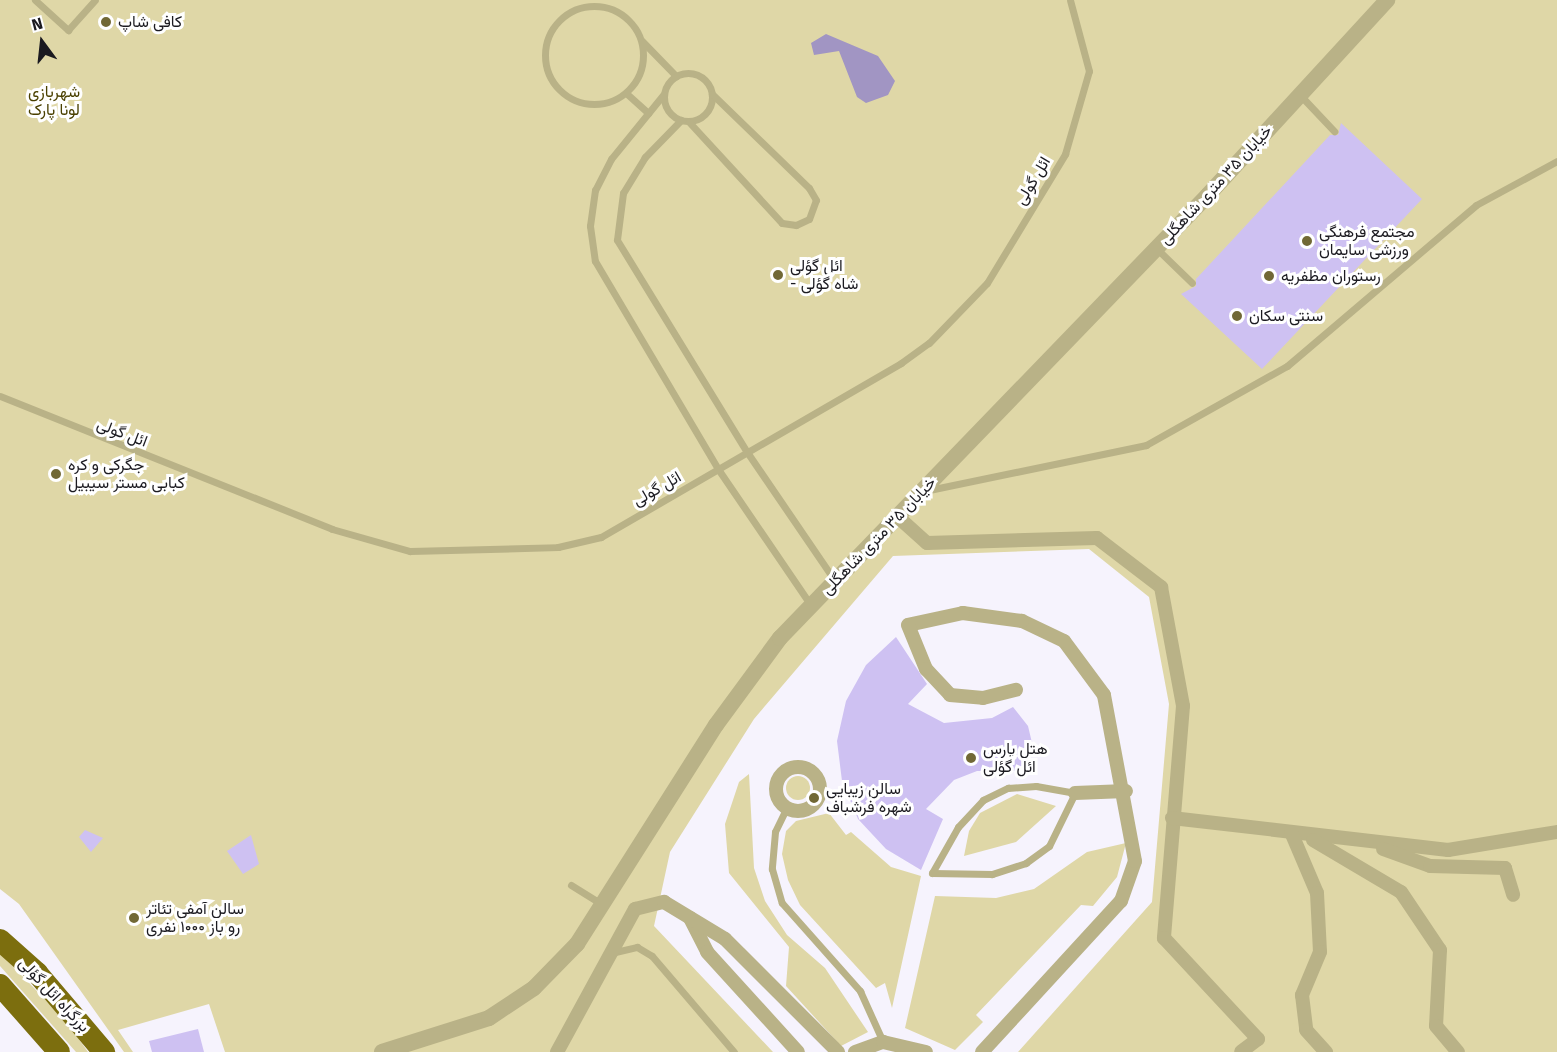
<!DOCTYPE html>
<html>
<head>
<meta charset="utf-8">
<style>
  body { margin:0 }
  #map { position:relative; width:1557px; height:1052px; overflow:hidden; background:#f6f3fd; font-family:"Fira Sans",Vazirmatn,sans-serif }
  div>[style] { position:absolute }
  .green>* { inset:0; background:#dfd7a7 }
  .round { border-radius:50% }
  .water>* { inset:0; background:#a195c3 }
  .building>* { inset:0; background:#cec1f2 }
  .service>* { height:7px; margin:-3.5px; padding:0 3.5px; transform-origin:3.5px; border-radius:3.5px; background:#b9b287 }
  .service>.ring { margin:-3.5px; padding:0; box-sizing:content-box; background:none; border:7px solid #b9b287; border-radius:50% }
  .minor>* { height:14px; margin:-7px; padding:0 7px; transform-origin:7px; border-radius:7px; background:#b9b287 }
  .minor>.ring { margin:-7px; padding:0; box-sizing:content-box; background:none; border:14px solid #b9b287; border-radius:50% }
  .tertiary>* { height:16px; margin:-8px; padding:0 8px; transform-origin:8px; border-radius:8px; background:#b9b287 }
  .trunk>* { height:22px; margin:-11px; padding:0 11px; transform-origin:11px; border-radius:11px; background:#7c6e0e }
  .dots>* { width:16px; height:16px; translate:-50% -50%; box-sizing:border-box; border:3px solid #fff; border-radius:50% }
  span { translate:-50% -50%; white-space:nowrap; text-align:center; line-height:1.15; -webkit-text-stroke:6px #fff; paint-order:stroke }
  .poi-label { font-size:16px; color:#1b1a20 }
  .left { translate:0 -50%; text-align:left }
  .park-label { font-size:16px; color:#4a4000 }
  .street-label { font-size:16px; color:#1b1a20 }
  .north { position:absolute; left:12px; top:12px; width:60px; height:60px; -webkit-text-stroke:4px #fff; paint-order:stroke; rotate:345deg; font-size:16px; font-weight:700; line-height:24px; text-align:center; color:#1b1a20 }
  .north::after { content:''; display:block; margin:auto; width:21px; height:27px; background:#1b1a20; clip-path:polygon(50% 0,100% 100%,50% 72%,0 100%) }
</style>
</head>
<body>
<div id="map">
  <div class="green">
    <div style="clip-path:polygon(0 0,1557px 0,1557px 1052px,1018px 1052px,1152px 902px,1169px 704px,1149px 597px,1089px 549px,893px 556px,754px 719px,670px 852px,654px 926px,773px 1052px,225px 1052px,209px 1004px,118px 1030px,133px 1052px,124px 1052px,19px 904px,0 889px)"></div>
    <div style="clip-path:polygon(749px 774px,754px 868px,765px 901px,787px 935px,825px 968px,868px 1032px,841px 1046px,786px 986px,789px 947px,729px 873px,725px 824px,739px 782px)"></div>
    <div class="round" style="left:786px;top:776px;width:24px;height:24px"></div>
    <div style="clip-path:polygon(1017px 794px,1056px 806px,1016px 842px,964px 856px,969px 831px,980px 813px)"></div>
    <div style="clip-path:polygon(829px 813px,846px 835px,851px 832px,891px 867px,921px 876px,892px 1008px,885px 983px,876px 988px,800px 905px,788px 880px,782px 854px,786px 831px,796px 821px)"></div>
    <div style="clip-path:polygon(1126px 843px,1117px 877px,1093px 906px,1081px 905px,976px 1015px,983px 1022px,955px 1050px,905px 1028px,935px 896px,996px 898px,1034px 889px,1087px 852px)"></div>
    <div style="clip-path:polygon(0 953px,65px 1020px,88px 1052px,76px 1052px,0 966px)"></div>
  </div>
  <div class="water">
    <div style="clip-path:polygon(826px 34px,878px 56px,895px 81px,888px 95px,866px 103px,857px 97px,839px 51px,814px 55px,811px 43px)"></div>
  </div>
  <div class="building">
    <div style="clip-path:polygon(1341px 123px,1422px 199px,1262px 369px,1181px 294px,1196px 286px,1196px 279px,1330px 135px,1338px 135px)"></div>
    <div style="clip-path:polygon(896px 637px,927px 684px,908px 704px,944px 723px,992px 718px,1013px 707px,1028px 726px,1033px 747px,1026px 771px,977px 771px,954px 780px,926px 809px,943px 819px,921px 870px,886px 849px,858px 819px,842px 781px,837px 741px,846px 701px,866px 665px)"></div>
    <div style="clip-path:polygon(85px 830px,103px 838px,91px 852px,79px 837px)"></div>
    <div style="clip-path:polygon(251px 835px,259px 864px,243px 874px,227px 851px)"></div>
    <div style="clip-path:polygon(198px 1029px,204px 1052px,152px 1052px,149px 1041px)"></div>
  </div>
  <div class="service">
    <div style="left:35px;top:0;width:45px;rotate:42.3deg"></div>
    <div style="left:68px;top:30px;width:40px;rotate:-48deg"></div>
    <div class="ring" style="left:545px;top:6px;width:91px;height:91px"></div>
    <div style="left:642px;top:41px;width:49px;rotate:45.8deg"></div>
    <div class="ring" style="left:664px;top:73px;width:41px;height:41px"></div>
    <div style="left:626px;top:93px;width:30px;rotate:42deg"></div>
    <div style="left:663px;top:95px;width:82px;rotate:129.1deg"></div>
    <div style="left:611px;top:159px;width:35px;rotate:117deg"></div>
    <div style="left:595px;top:190px;width:36px;rotate:98deg"></div>
    <div style="left:590px;top:226px;width:35px;rotate:82deg"></div>
    <div style="left:595px;top:261px;width:242px;rotate:59.4deg"></div>
    <div style="left:718px;top:469px;width:163px;rotate:55.7deg"></div>
    <div style="left:1300px;top:95px;width:50px;rotate:46.6deg"></div>
    <div style="left:681px;top:120px;width:52px;rotate:134.2deg"></div>
    <div style="left:645px;top:157px;width:42px;rotate:121.4deg"></div>
    <div style="left:623px;top:193px;width:47px;rotate:97.3deg"></div>
    <div style="left:617px;top:240px;width:249px;rotate:58.5deg"></div>
    <div style="left:747px;top:452px;width:156px;rotate:55.7deg"></div>
    <div style="left:689px;top:122px;width:137px;rotate:47.4deg"></div>
    <div style="left:782px;top:223px;width:14px;rotate:8deg"></div>
    <div style="left:796px;top:225px;width:14px;rotate:-25deg"></div>
    <div style="left:809px;top:219px;width:20px;rotate:-70deg"></div>
    <div style="left:816px;top:200px;width:14px;rotate:-120deg"></div>
    <div style="left:809px;top:188px;width:135px;rotate:-135.9deg"></div>
    <div style="left:1156px;top:248px;width:50px;rotate:44.2deg"></div>
    <div style="left:0;top:396px;width:358px;rotate:21.8deg"></div>
    <div style="left:332px;top:529px;width:81px;rotate:15.8deg"></div>
    <div style="left:410px;top:551px;width:148px;rotate:-1.5deg"></div>
    <div style="left:558px;top:547px;width:44px;rotate:-13.1deg"></div>
    <div style="left:601px;top:537px;width:347px;rotate:-30.1deg"></div>
    <div style="left:901px;top:363px;width:34px;rotate:-36deg"></div>
    <div style="left:929px;top:343px;width:83px;rotate:-46deg"></div>
    <div style="left:987px;top:283px;width:151px;rotate:-58.8deg"></div>
    <div style="left:1065px;top:154px;width:86px;rotate:-73.9deg"></div>
    <div style="left:1089px;top:71px;width:73px;rotate:-105deg"></div>
    <div style="left:929px;top:490px;width:222px;rotate:-11.7deg"></div>
    <div style="left:1146px;top:445px;width:162px;rotate:-29.3deg"></div>
    <div style="left:1287px;top:366px;width:248px;rotate:-40.4deg"></div>
    <div style="left:1476px;top:205px;width:92px;rotate:-28.5deg"></div>
    <div style="left:1036px;top:786px;width:40px;rotate:10deg"></div>
    <div style="left:1075px;top:793px;width:59px;rotate:116.1deg"></div>
    <div style="left:1049px;top:846px;width:29px;rotate:144deg"></div>
    <div style="left:1026px;top:863px;width:36px;rotate:162deg"></div>
    <div style="left:992px;top:874px;width:60px;rotate:-179deg"></div>
    <div style="left:932px;top:873px;width:53px;rotate:-60.5deg"></div>
    <div style="left:958px;top:827px;width:37px;rotate:-47deg"></div>
    <div style="left:983px;top:800px;width:28px;rotate:-26deg"></div>
    <div style="left:1008px;top:788px;width:28px;rotate:-4deg"></div>
    <div style="left:786px;top:809px;width:25px;rotate:116deg"></div>
    <div style="left:775px;top:832px;width:37px;rotate:95deg"></div>
    <div style="left:772px;top:869px;width:35px;rotate:74deg"></div>
    <div style="left:782px;top:903px;width:118px;rotate:48.4deg"></div>
    <div style="left:860px;top:991px;width:56px;rotate:65.7deg"></div>
    <div style="left:571px;top:885px;width:36px;rotate:32deg"></div>
    <div style="left:611px;top:953px;width:27px;rotate:-13deg"></div>
    <div style="left:637px;top:947px;width:17px;rotate:31deg"></div>
    <div style="left:652px;top:956px;width:126px;rotate:49.5deg"></div>
  </div>
  <div class="minor">
    <div style="left:898px;top:517px;width:39px;rotate:42deg"></div>
    <div style="left:927px;top:543px;width:170px;rotate:-1.7deg"></div>
    <div style="left:1097px;top:538px;width:81px;rotate:37.4deg"></div>
    <div style="left:1161px;top:587px;width:121px;rotate:79.5deg"></div>
    <div style="left:1183px;top:706px;width:233px;rotate:94.7deg"></div>
    <div style="left:1164px;top:938px;width:138px;rotate:47.1deg"></div>
    <div style="left:1258px;top:1039px;width:21px;rotate:143deg"></div>
    <div class="ring" style="left:776px;top:767px;width:30px;height:30px"></div>
    <div style="left:1075px;top:793px;width:51px;rotate:-2.2deg"></div>
    <div style="left:1172px;top:818px;width:278px;rotate:6.6deg"></div>
    <div style="left:1448px;top:850px;width:110px;rotate:-9.4deg"></div>
    <div style="left:1291px;top:832px;width:66px;rotate:66.9deg"></div>
    <div style="left:1317px;top:893px;width:59px;rotate:87.1deg"></div>
    <div style="left:1320px;top:952px;width:47px;rotate:112.7deg"></div>
    <div style="left:1302px;top:995px;width:35px;rotate:83deg"></div>
    <div style="left:1306px;top:1030px;width:30px;rotate:48deg"></div>
    <div style="left:1313px;top:840px;width:102px;rotate:30.6deg"></div>
    <div style="left:1401px;top:892px;width:70px;rotate:56.1deg"></div>
    <div style="left:1440px;top:950px;width:76px;rotate:93deg"></div>
    <div style="left:1436px;top:1026px;width:34px;rotate:50deg"></div>
    <div style="left:1383px;top:849px;width:50px;rotate:19.9deg"></div>
    <div style="left:1430px;top:866px;width:75px;rotate:1.5deg"></div>
    <div style="left:1505px;top:868px;width:28px;rotate:73deg"></div>
    <div style="left:690px;top:918px;width:38px;rotate:63deg"></div>
    <div style="left:707px;top:952px;width:135px;rotate:47.7deg"></div>
    <div style="left:557px;top:1052px;width:163px;rotate:-61.4deg"></div>
    <div style="left:635px;top:909px;width:30px;rotate:-14deg"></div>
    <div style="left:664px;top:902px;width:71px;rotate:31.2deg"></div>
    <div style="left:725px;top:939px;width:160px;rotate:45deg"></div>
    <div style="left:855px;top:1052px;width:30px;rotate:-20deg"></div>
    <div style="left:883px;top:1042px;width:44px;rotate:13.1deg"></div>
    <div style="left:982px;top:1052px;width:205px;rotate:-47.4deg"></div>
    <div style="left:1121px;top:901px;width:42px;rotate:-70.7deg"></div>
    <div style="left:1135px;top:861px;width:169px;rotate:-100.6deg"></div>
    <div style="left:1104px;top:695px;width:67px;rotate:-126.5deg"></div>
    <div style="left:1064px;top:641px;width:47px;rotate:-154.5deg"></div>
    <div style="left:1022px;top:621px;width:60px;rotate:-172.3deg"></div>
    <div style="left:963px;top:613px;width:56px;rotate:167.7deg"></div>
    <div style="left:908px;top:625px;width:48px;rotate:67.8deg"></div>
    <div style="left:926px;top:669px;width:35px;rotate:47deg"></div>
    <div style="left:950px;top:695px;width:33px;rotate:5deg"></div>
    <div style="left:983px;top:698px;width:34px;rotate:-14deg"></div>
  </div>
  <div class="tertiary">
    <div style="left:382px;top:1052px;width:112px;rotate:-17.6deg"></div>
    <div style="left:489px;top:1018px;width:54px;rotate:-33.7deg"></div>
    <div style="left:534px;top:988px;width:62px;rotate:-45.7deg"></div>
    <div style="left:577px;top:944px;width:259px;rotate:-57.6deg"></div>
    <div style="left:716px;top:725px;width:108px;rotate:-53.7deg"></div>
    <div style="left:780px;top:638px;width:616px;rotate:-45.99deg"></div>
    <div style="left:1208px;top:195px;width:265px;rotate:-47.4deg"></div>
  </div>
  <div class="trunk">
    <div style="left:0;top:940px;width:50px;rotate:41.7deg"></div>
    <div style="left:37px;top:973px;width:104px;rotate:49.7deg"></div>
    <div style="left:0;top:985px;width:89px;rotate:48.6deg"></div>
  </div>
  <div class="dots">
    <div style="left:106px;top:22px;background:#716835"></div>
    <div style="left:1307px;top:241px;background:#716835"></div>
    <div style="left:778px;top:275px;background:#716835"></div>
    <div style="left:1269px;top:276px;background:#716835"></div>
    <div style="left:1237px;top:316px;background:#716835"></div>
    <div style="left:56px;top:474px;background:#716835"></div>
    <div style="left:971px;top:758px;background:#716835"></div>
    <div style="left:814px;top:798px;background:#716835"></div>
    <div style="left:134px;top:918px;background:#716835"></div>
  </div>
  <div class="poi-label">
    <span class="left" style="left:118px;top:22px">کافی شاپ</span>
    <span class="left" style="left:1319px;top:241px">مجتمع فرهنگی<br>ورزشی سایمان</span>
    <span class="left" style="left:790px;top:275px">ائل گؤلی<br>- شاه گؤلی</span>
    <span class="left" style="left:1281px;top:276px">رستوران مظفریه</span>
    <span class="left" style="left:1249px;top:316px">سنتی سکان</span>
    <span class="left" style="left:68px;top:474px">جگرکی و کره<br>کبابی مستر سیبیل</span>
    <span class="left" style="left:983px;top:758px">هتل پارس<br>ائل گؤلی</span>
    <span class="left" style="left:826px;top:798px">سالن زیبایی<br>شهره فرشباف</span>
    <span class="left" style="left:146px;top:918px">سالن آمفی تئاتر<br>رو باز ۱۰۰۰ نفری</span>
  </div>
  <div class="park-label">
    <span style="left:54px;top:101px">شهربازی<br>لونا پارک</span>
  </div>
  <div class="street-label">
    <span style="left:1033px;top:181px;rotate:-59deg">ائل گولی</span>
    <span style="left:1216px;top:185px;rotate:-47deg">خیابان ۳۵ متری شاهگلی</span>
    <span style="left:122px;top:433px;rotate:21deg">ائل گولی</span>
    <span style="left:657px;top:489px;rotate:-30deg">ائل گولی</span>
    <span style="left:879px;top:536px;rotate:-46deg">خیابان ۳۵ متری شاهگلی</span>
    <span style="left:54px;top:995px;rotate:47deg">بزرگراه ائل گؤلی</span>
  </div>
  <div class="north">N</div>
</div>
</body>
</html>
